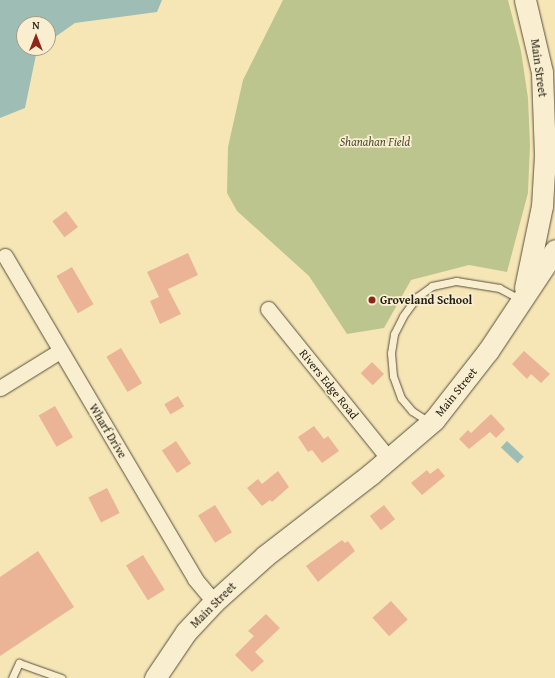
<!DOCTYPE html>
<html>
<head>
<meta charset="utf-8">
<style>
  body { margin:0 }
  #map { position:relative; width:555px; height:678px; overflow:hidden; background:#f6e6b6; font-family:"Gentium Book Plus",serif }
  div>[style] { position:absolute }
  .green>* { inset:0; background:#bcc58e }
  .water>* { inset:0; background:#9ebeb5; transform-origin:0 0 }
  .building>* { inset:0; background:#ebb496; transform-origin:0 0 }
  .roads { filter:drop-shadow(0 0 1px #584f3c) drop-shadow(0 0 1px #584f3c) }
  .lane>* { height:7px; margin:-3.5px; padding:0 3.5px; transform-origin:3.5px; border-radius:3.5px; background:#f9efd0 }
  .street>* { height:15px; margin:-7.5px; padding:0 7.5px; transform-origin:7.5px; border-radius:7.5px; background:#f9efd0 }
  .secondary>* { height:21px; margin:-10.5px; padding:0 10.5px; transform-origin:10.5px; border-radius:10.5px; background:#f9efd0 }
  .dots>* { width:11px; height:11px; translate:-50% -50%; box-sizing:border-box; border:2px solid #f9efd0; border-radius:50% }
  span { translate:-50% -50%; white-space:nowrap; text-align:center; line-height:1.15; -webkit-text-stroke:3.5px #f9efd0; paint-order:stroke }
  .street-label { font-size:12px; color:#241d13 }
  .park-label { font-size:12px; color:#524f38; font-style:italic }
  .poi-label { font-size:12px; color:#241d13; font-weight:700 }
  .left { translate:0 -50%; text-align:left }
  .north { position:absolute; left:16px; top:16px; width:40px; height:40px; box-sizing:border-box; background:#f9efd0; border:1px solid #a49b84; border-radius:50%; rotate:0deg; font-size:11px; font-weight:700; line-height:16px; text-align:center; color:#241d13 }
  .north::after { content:''; display:block; margin:auto; width:14px; height:18px; background:#8f2418; clip-path:polygon(50% 0,100% 100%,50% 72%,0 100%) }
</style>
</head>
<body>
<div id="map">
  <div class="green">
    <div style="clip-path:polygon(283px 0,508px 0,521px 51px,528px 98px,530px 145px,528px 193px,507px 272px,469px 265px,411px 280px,384px 328px,347px 334px,309px 276px,237px 211px,227px 193px,228px 147px,243px 80px)"></div>
  </div>
  <div class="water">
    <div style="clip-path:polygon(0 0,162px 0,157px 12px,75px 23px,48px 42px,48px 24px,24px 24px,24px 48px,40px 48px,37px 50px,25px 108px,0 118px)"></div>
    <div style="left:507px;top:441px;width:23px;height:9px;rotate:43deg"></div>
  </div>
  <div class="building">
    <div style="left:66px;top:211px;width:20px;height:17px;rotate:53deg"></div>
    <div style="clip-path:polygon(188px 253px,198px 275px,168px 289px,181px 314px,160px 324px,150px 301px,159px 297px,147px 272px)"></div>
    <div style="left:72px;top:267px;width:43px;height:18px;rotate:60deg"></div>
    <div style="left:121px;top:348px;width:41px;height:17px;rotate:59deg"></div>
    <div style="clip-path:polygon(524px 351px,550px 374px,541px 383px,531px 374px,527px 379px,512px 364px)"></div>
    <div style="left:372px;top:362px;width:17px;height:16px;rotate:45deg"></div>
    <div style="left:178px;top:396px;width:12px;height:16px;rotate:59deg"></div>
    <div style="left:55px;top:406px;width:36px;height:19px;rotate:60deg"></div>
    <div style="clip-path:polygon(491px 414px,505px 429px,496px 438px,490px 432px,469px 449px,459px 439px,468px 430px,471px 433px)"></div>
    <div style="clip-path:polygon(314px 426px,324px 439px,328px 436px,339px 451px,322px 463px,312px 450px,308px 452px,298px 437px)"></div>
    <div style="left:176px;top:441px;width:27px;height:17px;rotate:56deg"></div>
    <div style="clip-path:polygon(438px 468px,445px 476px,422px 495px,411px 483px,427px 470px,430px 474px)"></div>
    <div style="clip-path:polygon(278px 471px,289px 487px,272px 502px,270px 500px,262px 506px,247px 488px,258px 479px,262px 484px)"></div>
    <div style="left:107px;top:488px;width:28px;height:21px;rotate:63deg"></div>
    <div style="left:215px;top:505px;width:32px;height:20px;rotate:58deg"></div>
    <div style="left:384px;top:505px;width:18px;height:18px;rotate:52deg"></div>
    <div style="clip-path:polygon(342px 540px,345px 543px,348px 541px,355px 551px,318px 582px,306px 566px)"></div>
    <div style="clip-path:polygon(38px 551px,74px 607px,0 656px,0 577px)"></div>
    <div style="left:143px;top:555px;width:41px;height:20px;rotate:58deg"></div>
    <div style="left:391px;top:601px;width:25px;height:25px;rotate:48deg"></div>
    <div style="clip-path:polygon(266px 614px,280px 628px,255px 652px,264px 661px,252px 672px,235px 655px,254px 636px,248px 631px)"></div>
  </div>
  <div class="roads">
    <div class="lane">
      <div style="left:429px;top:422px;width:20px;rotate:-147deg"></div>
      <div style="left:412px;top:411px;width:17px;rotate:-130deg"></div>
      <div style="left:401px;top:398px;width:23px;rotate:-110deg"></div>
      <div style="left:393px;top:376px;width:23px;rotate:-95deg"></div>
      <div style="left:391px;top:353px;width:19px;rotate:-81deg"></div>
      <div style="left:394px;top:334px;width:20px;rotate:-63deg"></div>
      <div style="left:403px;top:316px;width:24px;rotate:-54deg"></div>
      <div style="left:417px;top:297px;width:19px;rotate:-36deg"></div>
      <div style="left:432px;top:286px;width:25px;rotate:-12deg"></div>
      <div style="left:456px;top:281px;width:44px;rotate:9.2deg"></div>
      <div style="left:499px;top:288px;width:24px;rotate:28deg"></div>
      <div style="left:12px;top:678px;width:17px;rotate:-65deg"></div>
      <div style="left:19px;top:663px;width:45px;rotate:19.7deg"></div>
    </div>
    <div class="street">
      <div style="left:5px;top:256px;width:375px;rotate:59.5deg"></div>
      <div style="left:195px;top:579px;width:30px;rotate:50deg"></div>
      <div style="left:268px;top:309px;width:193px;rotate:51.1deg"></div>
      <div style="left:0;top:388px;width:70px;rotate:-31.7deg"></div>
    </div>
    <div class="secondary">
      <div style="left:525px;top:288px;width:84px;rotate:-78.3deg"></div>
      <div style="left:542px;top:206px;width:51px;rotate:-86.6deg"></div>
      <div style="left:545px;top:155px;width:83px;rotate:-92.1deg"></div>
      <div style="left:542px;top:72px;width:74px;rotate:-103.3deg"></div>
      <div style="left:155px;top:678px;width:55px;rotate:-56deg"></div>
      <div style="left:186px;top:632px;width:41px;rotate:-47deg"></div>
      <div style="left:214px;top:602px;width:69px;rotate:-42deg"></div>
      <div style="left:265px;top:556px;width:134px;rotate:-37.7deg"></div>
      <div style="left:371px;top:474px;width:83px;rotate:-40.6deg"></div>
      <div style="left:434px;top:420px;width:88px;rotate:-52deg"></div>
      <div style="left:488px;top:351px;width:121px;rotate:-56.4deg"></div>
    </div>
  </div>
  <div class="dots">
    <div style="left:372px;top:300px;background:#8f2418"></div>
  </div>
  <div class="street-label">
    <span style="left:539px;top:68px;rotate:82deg">Main Street</span>
    <span style="left:329px;top:384px;rotate:51deg">Rivers Edge Road</span>
    <span style="left:456px;top:392px;rotate:-51deg">Main Street</span>
    <span style="left:108px;top:431px;rotate:59deg">Wharf Drive</span>
    <span style="left:213px;top:605px;rotate:-45deg">Main Street</span>
  </div>
  <div class="park-label">
    <span style="left:375px;top:142px">Shanahan Field</span>
  </div>
  <div class="poi-label">
    <span class="left" style="left:380px;top:300px">Groveland School</span>
  </div>
  <div class="north">N</div>
</div>
</body>
</html>
